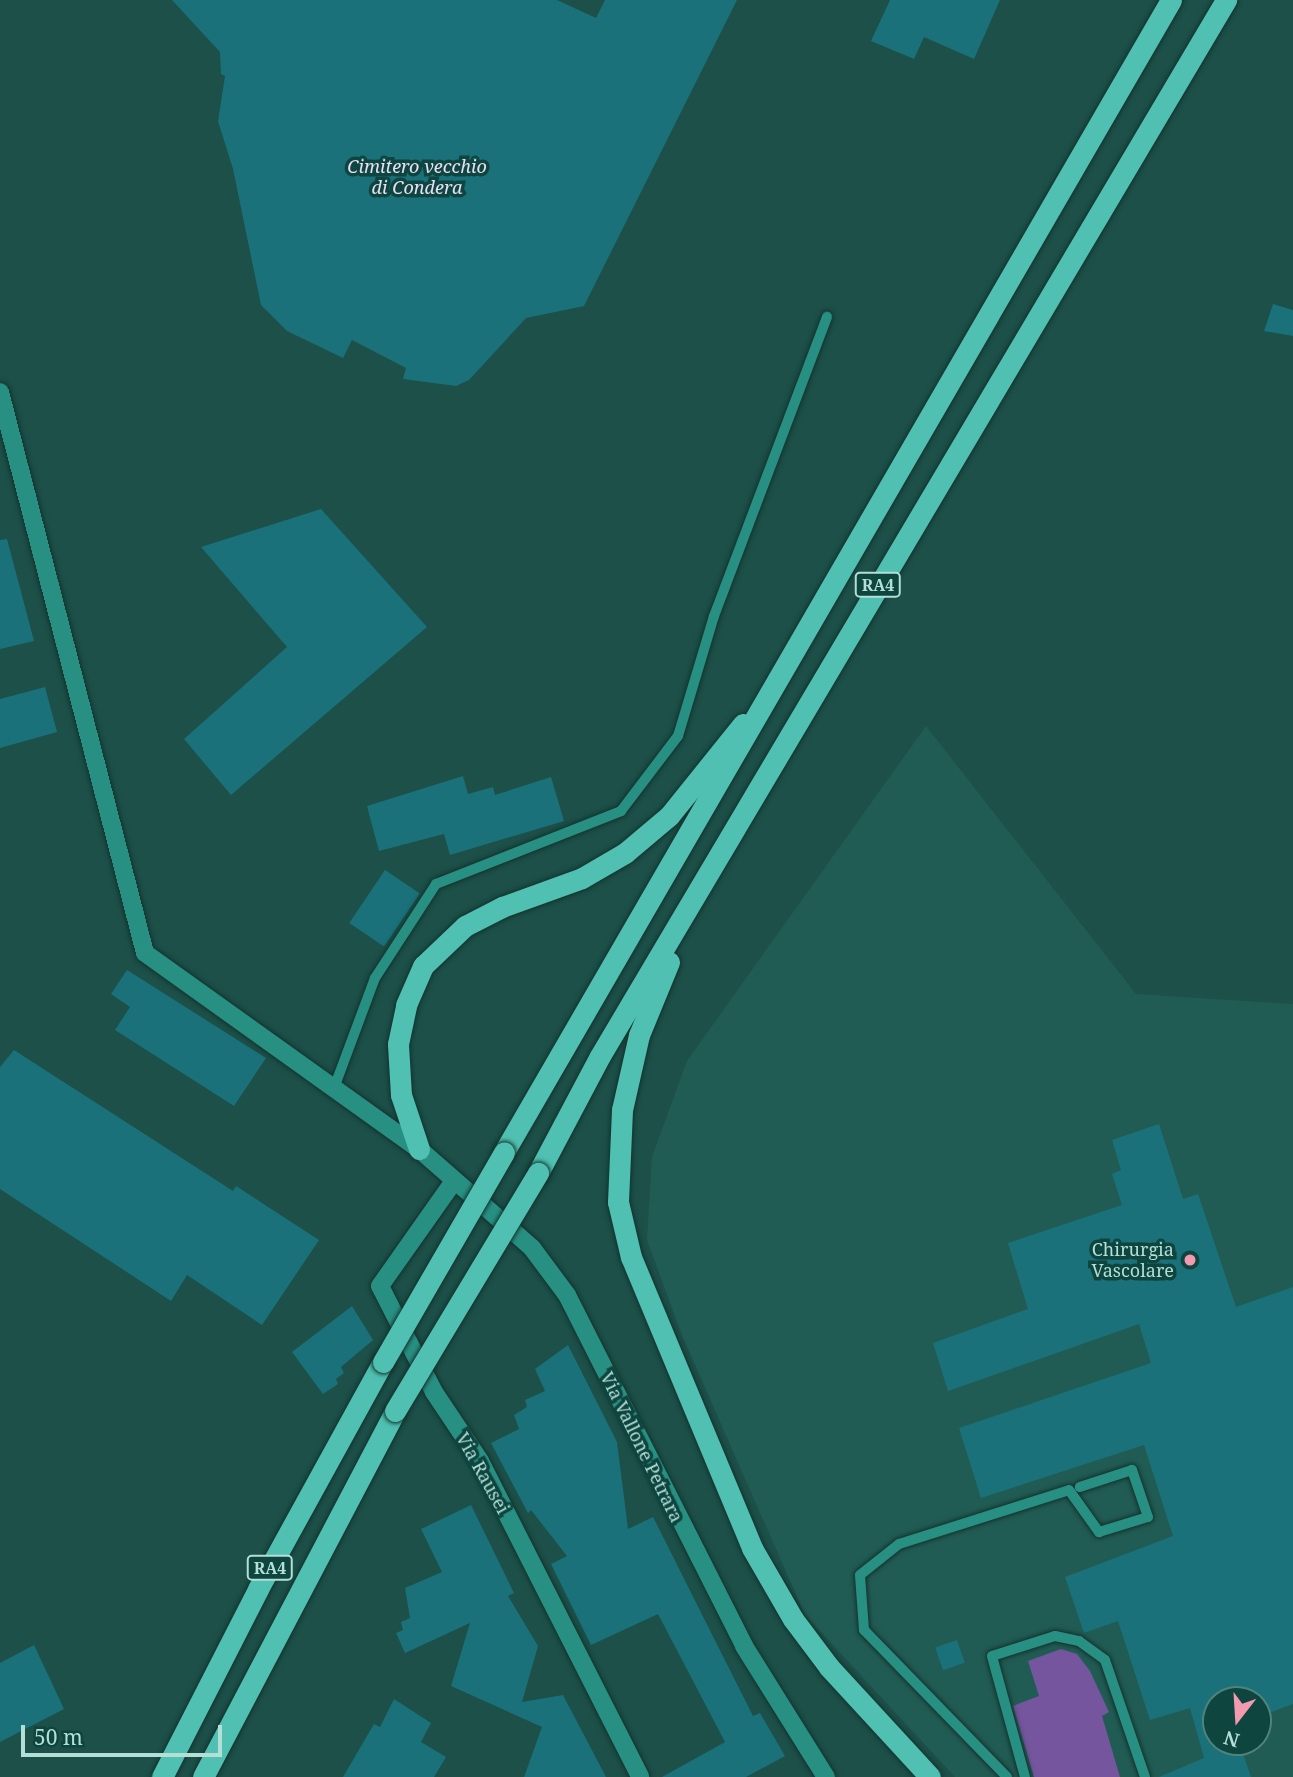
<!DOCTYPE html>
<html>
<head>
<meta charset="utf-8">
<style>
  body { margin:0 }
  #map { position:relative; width:1293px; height:1777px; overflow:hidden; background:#1c5049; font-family:"Noto Serif",serif }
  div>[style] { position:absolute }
  .built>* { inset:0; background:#215c54 }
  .green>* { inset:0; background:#75559d }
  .building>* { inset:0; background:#1a7179; transform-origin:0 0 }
  .roads { filter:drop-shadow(0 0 2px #14332e) drop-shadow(0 0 2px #14332e) }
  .service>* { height:10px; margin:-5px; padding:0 5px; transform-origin:5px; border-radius:5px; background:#289083 }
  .minor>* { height:18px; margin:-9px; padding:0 9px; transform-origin:9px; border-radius:9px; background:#289083 }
  .tertiary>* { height:18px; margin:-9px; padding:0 9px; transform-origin:9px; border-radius:9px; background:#289083 }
  .motorway>* { height:21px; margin:-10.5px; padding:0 10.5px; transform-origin:10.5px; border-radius:10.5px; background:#4fc0b1 }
  .bridges { filter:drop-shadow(0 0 2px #14332e) drop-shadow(0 0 2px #14332e) }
  .motorway-bridge>* { height:21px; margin:-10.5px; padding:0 10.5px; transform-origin:10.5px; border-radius:10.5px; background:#4fc0b1 }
  .dots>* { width:19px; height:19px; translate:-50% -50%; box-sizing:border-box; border:4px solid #0e453f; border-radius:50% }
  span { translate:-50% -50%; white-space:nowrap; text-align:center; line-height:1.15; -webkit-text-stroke:7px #0e453f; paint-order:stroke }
  .shield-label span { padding:2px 5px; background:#0e453f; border:2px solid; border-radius:5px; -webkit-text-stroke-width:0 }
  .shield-label { font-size:16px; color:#b3dfd7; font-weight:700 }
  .park-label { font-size:18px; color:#e8dff6; font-style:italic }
  .poi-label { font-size:18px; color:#b3dfd7 }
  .right { translate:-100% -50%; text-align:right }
  .street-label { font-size:18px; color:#b3dfd7 }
  .north { position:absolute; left:1202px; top:1686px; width:70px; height:70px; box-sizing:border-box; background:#0e453f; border:2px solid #50837c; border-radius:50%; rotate:197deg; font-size:19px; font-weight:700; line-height:28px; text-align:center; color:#b3dfd7 }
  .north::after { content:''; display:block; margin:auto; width:24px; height:32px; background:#f29ab0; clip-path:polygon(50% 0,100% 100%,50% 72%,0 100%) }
  .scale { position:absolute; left:21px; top:1725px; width:201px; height:32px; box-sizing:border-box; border:4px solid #b3dfd7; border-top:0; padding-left:9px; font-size:21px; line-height:24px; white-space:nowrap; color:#b3dfd7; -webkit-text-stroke:5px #0e453f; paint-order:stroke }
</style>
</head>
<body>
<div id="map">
  <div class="built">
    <div style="clip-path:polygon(evenodd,926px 726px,1136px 994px,1293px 1004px,1293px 1777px,955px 1777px,805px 1615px,682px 1335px,647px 1240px,652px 1157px,687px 1061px,926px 726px,1216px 1700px,1258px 1700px,1258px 1742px,1216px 1742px,1216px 1700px)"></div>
  </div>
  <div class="green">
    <div style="clip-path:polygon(1061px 1649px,1077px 1654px,1090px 1671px,1109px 1712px,1102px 1716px,1120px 1777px,1034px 1777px,1013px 1706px,1039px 1696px,1028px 1661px)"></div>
  </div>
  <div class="building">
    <div style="clip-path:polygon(172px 0,557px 0,596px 18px,605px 0,737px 0,584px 306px,526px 318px,469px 380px,456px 386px,403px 379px,406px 368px,352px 340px,343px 358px,287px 331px,261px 305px,233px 169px,218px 121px,225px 76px,221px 74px,220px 52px)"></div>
    <div style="clip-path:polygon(890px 0,1000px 0,974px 59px,924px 37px,914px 59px,871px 41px)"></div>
    <div style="clip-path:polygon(1273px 304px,1293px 310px,1293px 336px,1264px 331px)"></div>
    <div style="clip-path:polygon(321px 509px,427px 627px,231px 795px,184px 739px,287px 647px,201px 547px)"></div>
    <div style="clip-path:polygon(7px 539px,34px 641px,0 649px,0 540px)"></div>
    <div style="clip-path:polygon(45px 687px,57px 732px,0 748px,0 699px)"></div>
    <div style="clip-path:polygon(463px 776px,468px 794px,493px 787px,495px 795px,551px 777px,564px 821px,450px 855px,444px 834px,379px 851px,367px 806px)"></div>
    <div style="left:385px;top:870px;width:42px;height:64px;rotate:34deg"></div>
    <div style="clip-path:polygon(127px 970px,266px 1058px,234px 1106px,115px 1030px,130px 1007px,111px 994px)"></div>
    <div style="clip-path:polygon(14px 1050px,233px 1191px,236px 1186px,319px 1240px,262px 1325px,187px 1275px,171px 1301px,0 1189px,0 1067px)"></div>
    <div style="clip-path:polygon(1159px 1124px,1183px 1199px,1198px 1194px,1236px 1307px,1293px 1287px,1293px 1704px,1258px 1717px,1258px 1700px,1216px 1700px,1216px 1742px,1239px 1742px,1251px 1777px,1159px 1777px,1204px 1758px,1190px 1708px,1150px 1720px,1118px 1621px,1084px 1633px,1065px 1577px,1173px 1536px,1144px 1445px,981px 1498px,959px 1428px,1151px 1363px,1139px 1324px,948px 1391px,933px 1343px,1028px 1309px,1008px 1243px,1122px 1205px,1112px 1174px,1121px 1170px,1112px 1140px)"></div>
    <div style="clip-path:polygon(352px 1306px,373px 1340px,341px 1367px,344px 1373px,336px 1379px,338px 1384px,323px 1394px,292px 1352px)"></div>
    <div style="clip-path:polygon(568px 1345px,617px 1442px,628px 1529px,653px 1517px,753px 1716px,760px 1713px,785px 1756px,746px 1777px,662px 1777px,725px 1742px,658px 1614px,591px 1645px,551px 1564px,567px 1556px,531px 1510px,528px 1513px,491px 1443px,519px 1429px,514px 1415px,527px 1407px,525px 1400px,545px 1391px,535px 1369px)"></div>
    <div style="clip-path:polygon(471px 1505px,514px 1593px,508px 1596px,538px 1646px,522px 1702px,563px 1695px,606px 1777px,524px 1777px,542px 1727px,451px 1686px,470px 1623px,405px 1653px,396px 1633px,403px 1630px,401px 1622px,410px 1618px,405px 1588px,442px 1572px,421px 1529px)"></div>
    <div style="left:957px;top:1640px;width:24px;height:23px;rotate:71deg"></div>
    <div style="clip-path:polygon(34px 1645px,64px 1709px,0 1742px,0 1663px)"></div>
    <div style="clip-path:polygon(394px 1699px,431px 1723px,421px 1742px,446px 1757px,434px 1777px,343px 1777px,374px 1724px,380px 1727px)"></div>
  </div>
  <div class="roads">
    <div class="service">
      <div style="left:334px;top:1088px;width:117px;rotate:-69.6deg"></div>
      <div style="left:375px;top:978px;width:112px;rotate:-57deg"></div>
      <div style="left:436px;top:884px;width:199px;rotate:-21.5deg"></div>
      <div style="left:621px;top:811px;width:94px;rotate:-52.8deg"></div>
      <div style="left:678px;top:736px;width:125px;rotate:-73.3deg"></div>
      <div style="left:714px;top:616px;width:320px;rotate:-69.3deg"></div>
      <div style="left:1007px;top:1777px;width:205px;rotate:-134.2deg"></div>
      <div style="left:864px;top:1630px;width:55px;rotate:-94.2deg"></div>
      <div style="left:860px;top:1575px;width:50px;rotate:-38.5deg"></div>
      <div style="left:899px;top:1544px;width:178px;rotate:-17.6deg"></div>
      <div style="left:1069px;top:1490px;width:52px;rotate:54.5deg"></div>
      <div style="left:1099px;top:1532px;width:51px;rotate:-17deg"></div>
      <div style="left:1148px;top:1517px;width:50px;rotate:-108.8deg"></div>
      <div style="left:1132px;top:1470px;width:55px;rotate:161.9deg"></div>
      <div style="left:1025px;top:1777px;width:125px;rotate:-105.3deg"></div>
      <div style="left:992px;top:1656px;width:66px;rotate:-17.6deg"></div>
      <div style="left:1055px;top:1636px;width:25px;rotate:12deg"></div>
      <div style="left:1079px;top:1641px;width:32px;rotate:36deg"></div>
      <div style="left:1105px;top:1660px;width:124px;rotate:71.1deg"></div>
    </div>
    <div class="minor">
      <div style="left:0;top:392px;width:579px;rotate:75.51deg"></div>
      <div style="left:145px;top:953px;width:337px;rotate:35.6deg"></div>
      <div style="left:454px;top:1181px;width:128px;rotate:125.2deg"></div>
      <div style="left:380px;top:1286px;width:119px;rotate:63deg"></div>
      <div style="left:434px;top:1392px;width:83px;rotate:56.3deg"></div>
      <div style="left:480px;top:1461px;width:354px;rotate:63.1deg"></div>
    </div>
    <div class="tertiary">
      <div style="left:419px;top:1149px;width:150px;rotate:41.2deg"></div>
      <div style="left:532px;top:1248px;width:59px;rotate:53.3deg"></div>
      <div style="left:567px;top:1295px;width:393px;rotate:63.2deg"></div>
      <div style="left:744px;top:1646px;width:155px;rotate:58deg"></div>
    </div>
    <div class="motorway">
      <div style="left:669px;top:962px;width:79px;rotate:112.3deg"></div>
      <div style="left:639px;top:1035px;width:77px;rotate:102.8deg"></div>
      <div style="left:622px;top:1110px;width:92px;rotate:92.5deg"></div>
      <div style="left:618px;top:1202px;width:57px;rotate:76.7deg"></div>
      <div style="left:631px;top:1257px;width:315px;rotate:67.4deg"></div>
      <div style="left:752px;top:1548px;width:82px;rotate:60deg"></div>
      <div style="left:793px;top:1619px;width:60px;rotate:53.1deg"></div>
      <div style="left:829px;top:1667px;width:149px;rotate:47.4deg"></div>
      <div style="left:419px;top:1149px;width:57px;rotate:-108.4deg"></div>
      <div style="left:401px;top:1095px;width:51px;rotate:-93.4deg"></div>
      <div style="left:398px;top:1044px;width:40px;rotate:-78deg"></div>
      <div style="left:406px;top:1005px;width:43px;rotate:-66.4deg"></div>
      <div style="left:423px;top:966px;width:58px;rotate:-43.6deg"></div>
      <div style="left:465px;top:926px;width:42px;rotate:-27.2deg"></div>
      <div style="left:502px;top:907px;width:85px;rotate:-19.9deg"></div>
      <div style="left:582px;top:878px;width:50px;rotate:-30.2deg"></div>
      <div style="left:625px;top:853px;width:57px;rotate:-40.1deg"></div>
      <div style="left:669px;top:816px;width:118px;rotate:-51.2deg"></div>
      <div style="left:504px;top:1152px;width:1331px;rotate:-59.93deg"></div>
      <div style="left:538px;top:1173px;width:132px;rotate:-62.1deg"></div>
      <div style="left:600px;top:1056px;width:1228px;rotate:-59.34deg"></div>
      <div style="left:162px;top:1777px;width:211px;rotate:-62.9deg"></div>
      <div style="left:258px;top:1589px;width:259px;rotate:-61.2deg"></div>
      <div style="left:203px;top:1777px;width:413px;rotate:-62.3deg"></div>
    </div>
  </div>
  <div class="bridges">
    <div class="motorway-bridge">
      <div style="left:383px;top:1362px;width:242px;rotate:-60deg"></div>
      <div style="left:395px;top:1411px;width:278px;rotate:-59deg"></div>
    </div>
  </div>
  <div class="dots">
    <div style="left:1190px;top:1260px;background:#f29ab0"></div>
  </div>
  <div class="shield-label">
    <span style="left:878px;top:585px">RA4</span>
    <span style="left:270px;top:1568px">RA4</span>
  </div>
  <div class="park-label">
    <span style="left:417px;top:177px">Cimitero vecchio<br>di Condera</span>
  </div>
  <div class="poi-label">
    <span class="right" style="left:1174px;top:1260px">Chirurgia<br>Vascolare</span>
  </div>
  <div class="street-label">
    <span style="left:642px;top:1447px;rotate:64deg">Via Vallone Petrara</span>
    <span style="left:483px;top:1473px;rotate:61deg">Via Rausei</span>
  </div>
  <div class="north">N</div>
  <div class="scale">50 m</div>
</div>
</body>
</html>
